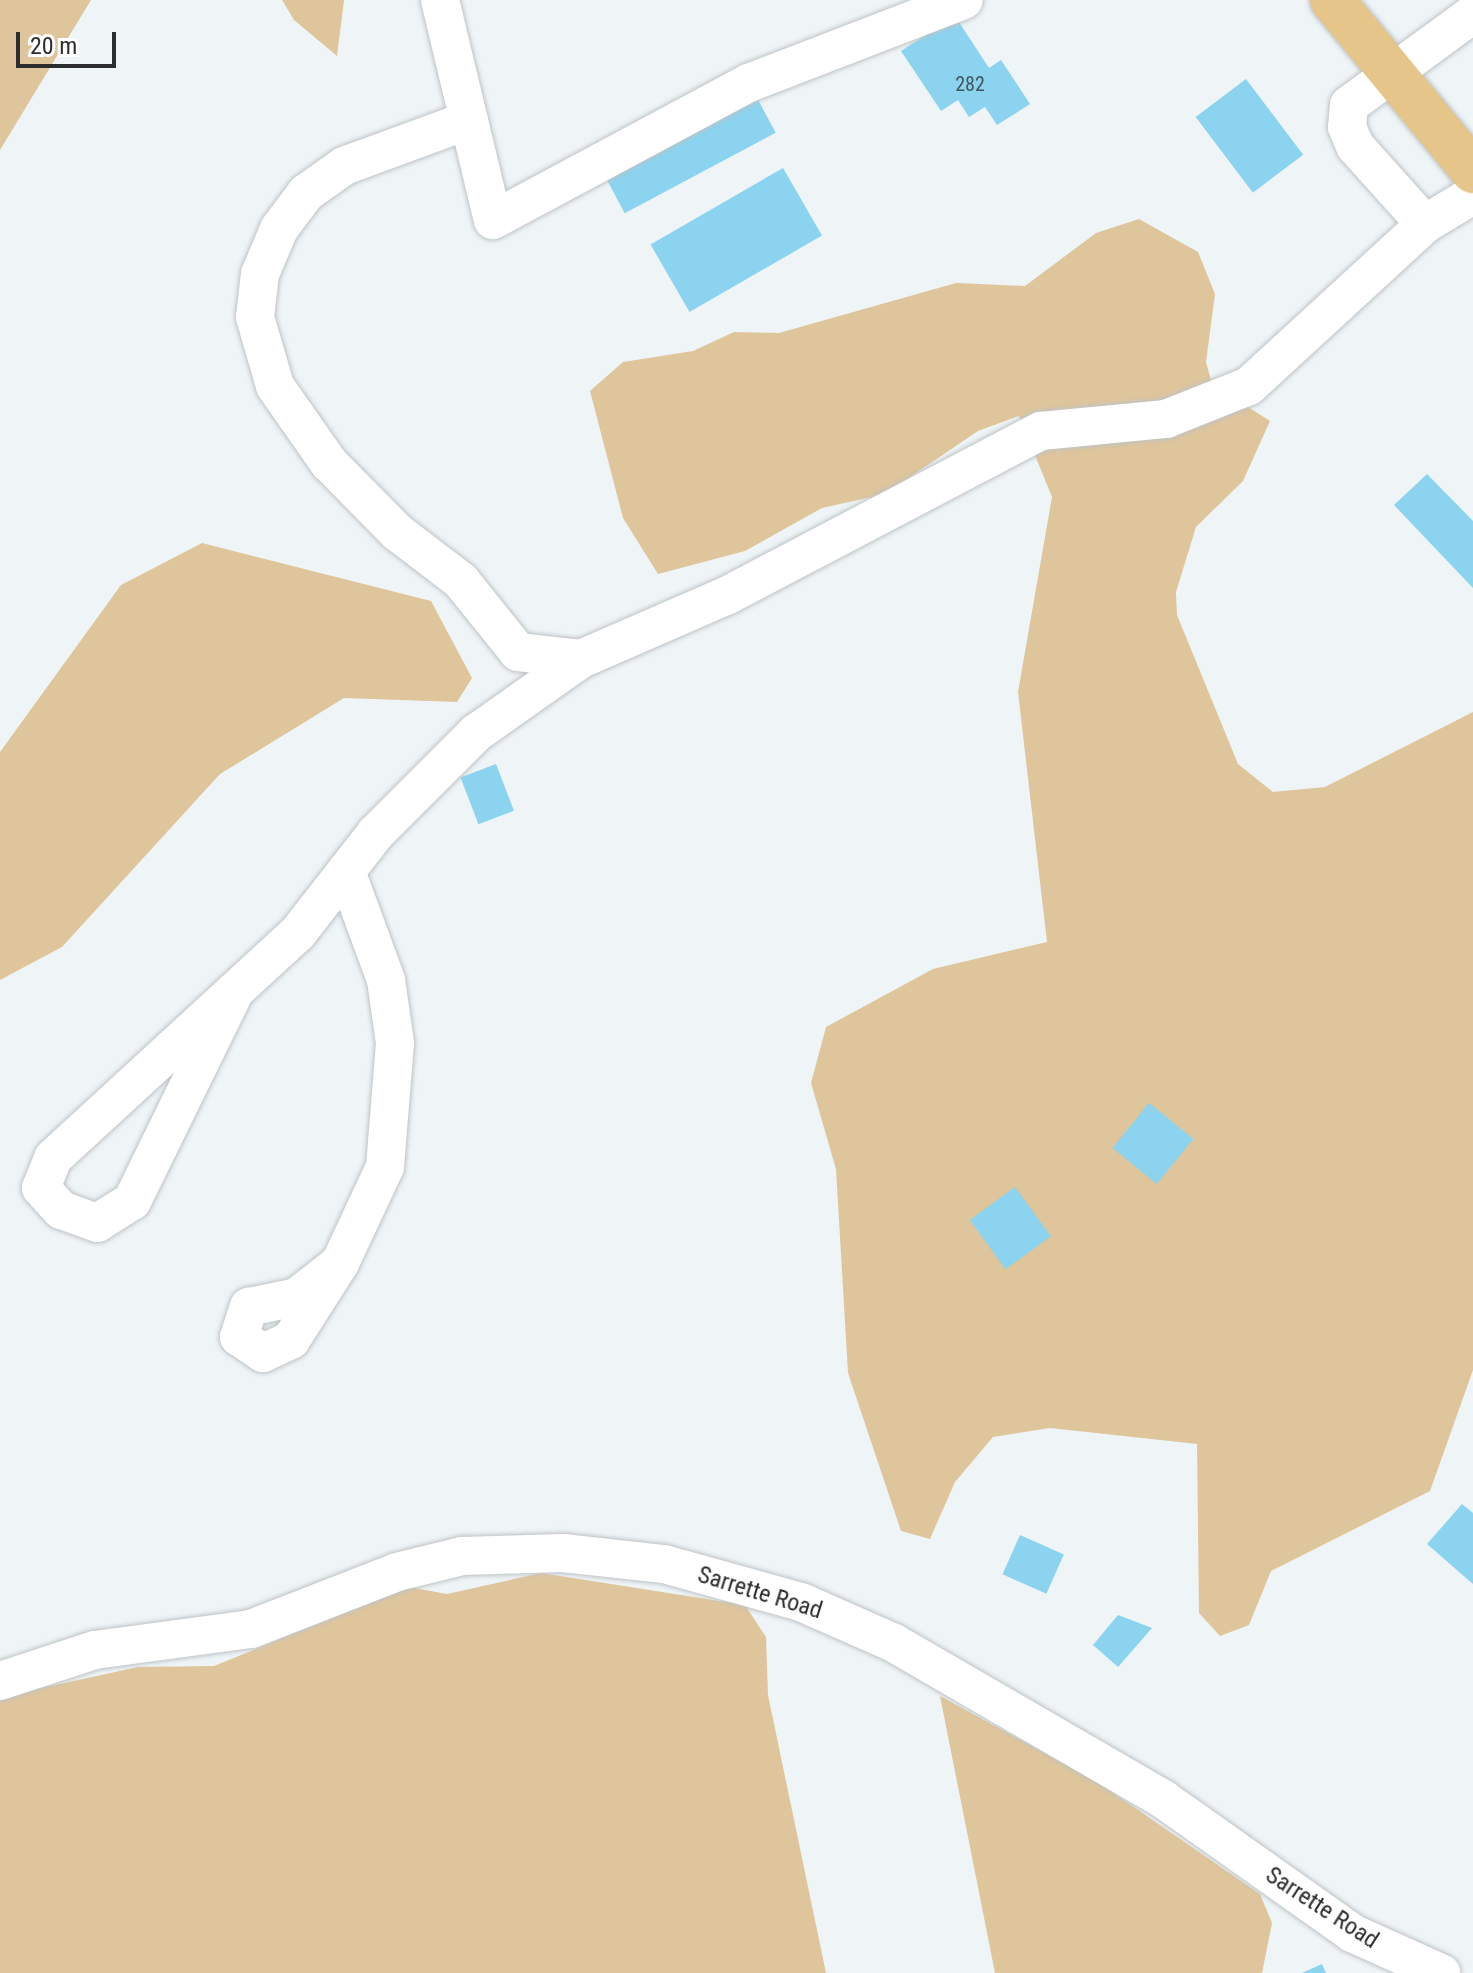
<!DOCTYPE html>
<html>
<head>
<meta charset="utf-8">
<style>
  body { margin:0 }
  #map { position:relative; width:1473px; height:1973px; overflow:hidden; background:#eff4f7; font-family:"Roboto Condensed",sans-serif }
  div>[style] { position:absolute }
  .green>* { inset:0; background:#dfc59c }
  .building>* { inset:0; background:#8bd3ef; transform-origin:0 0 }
  .roads { filter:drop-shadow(0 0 2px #bec3c5) drop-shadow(0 0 2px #bec3c5) }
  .minor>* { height:38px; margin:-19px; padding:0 19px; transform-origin:19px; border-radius:19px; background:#fff }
  .major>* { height:44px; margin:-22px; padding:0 22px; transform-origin:22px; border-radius:22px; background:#e5c589 }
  span { translate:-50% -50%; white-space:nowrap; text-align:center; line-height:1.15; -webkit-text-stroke:6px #fff; paint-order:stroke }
  .number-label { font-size:20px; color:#43565e }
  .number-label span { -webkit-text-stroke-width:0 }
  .street-label { font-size:24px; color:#2b2d2e }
  .scale { position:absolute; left:16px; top:32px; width:100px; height:36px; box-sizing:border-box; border:4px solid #2b2d2e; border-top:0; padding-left:10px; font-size:24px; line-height:28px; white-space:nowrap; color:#2b2d2e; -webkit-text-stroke:6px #fff; paint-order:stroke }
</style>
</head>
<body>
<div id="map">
  <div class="green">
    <div style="clip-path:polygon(0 0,91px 0,0 150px)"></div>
    <div style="clip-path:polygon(282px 0,344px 0,337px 56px,294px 20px)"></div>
    <div style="clip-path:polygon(1139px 219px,1198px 252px,1215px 294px,1206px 362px,1212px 384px,1270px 421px,1243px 481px,1196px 527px,1176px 592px,1177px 615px,1238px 764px,1273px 792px,1325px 787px,1473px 712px,1473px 1370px,1430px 1491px,1271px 1571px,1249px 1625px,1220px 1636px,1199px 1613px,1197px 1444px,1050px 1428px,993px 1437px,955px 1482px,930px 1539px,901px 1531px,848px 1373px,836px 1169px,811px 1083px,826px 1027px,933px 969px,1047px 942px,1018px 692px,1052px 497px,1019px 416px,978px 431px,885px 494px,822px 508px,745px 551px,658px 574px,623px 518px,590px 391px,623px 362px,693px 351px,734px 332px,779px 333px,956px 283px,1025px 286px,1096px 233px)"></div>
    <div style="clip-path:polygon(202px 543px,431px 601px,472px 678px,457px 702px,344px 698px,220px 774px,62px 947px,0 980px,0 752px,121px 585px)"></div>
    <div style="clip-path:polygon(541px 1573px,745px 1605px,766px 1637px,768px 1695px,826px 1973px,0 1973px,0 1697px,138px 1667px,214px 1666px,409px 1587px,447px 1594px)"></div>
    <div style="clip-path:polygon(940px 1696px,1096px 1781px,1260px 1894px,1272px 1923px,1262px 1973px,995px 1973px)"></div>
  </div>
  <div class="building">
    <div style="clip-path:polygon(955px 16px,989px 68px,1001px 60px,1030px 104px,997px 125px,985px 107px,969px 117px,958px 100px,941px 111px,901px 51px)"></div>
    <div style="left:1246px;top:79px;width:95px;height:63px;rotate:53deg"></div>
    <div style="left:755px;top:94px;width:44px;height:171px;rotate:62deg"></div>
    <div style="left:783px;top:168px;width:78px;height:153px;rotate:60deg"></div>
    <div style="clip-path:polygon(1427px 474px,1473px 521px,1473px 588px,1394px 505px)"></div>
    <div style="left:496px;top:764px;width:50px;height:38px;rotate:69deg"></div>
    <div style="left:1149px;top:1103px;width:57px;height:58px;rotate:39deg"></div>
    <div style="left:1015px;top:1187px;width:61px;height:56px;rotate:54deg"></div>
    <div style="clip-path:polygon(1462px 1504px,1473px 1513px,1473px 1584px,1427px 1544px)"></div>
    <div style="left:1020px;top:1535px;width:48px;height:43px;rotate:24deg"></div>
    <div style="clip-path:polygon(1118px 1615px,1152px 1628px,1118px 1667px,1093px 1645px)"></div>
    <div style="clip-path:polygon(1322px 1964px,1326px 1973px,1302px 1973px)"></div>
  </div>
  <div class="roads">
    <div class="minor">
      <div style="left:440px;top:0;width:226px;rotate:76.5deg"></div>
      <div style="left:493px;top:220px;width:290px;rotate:-28.2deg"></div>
      <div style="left:749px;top:83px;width:230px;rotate:-21.1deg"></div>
      <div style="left:1473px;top:14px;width:154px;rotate:143.7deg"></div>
      <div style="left:1349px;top:105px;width:22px;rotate:95deg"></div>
      <div style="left:1347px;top:127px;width:21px;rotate:67deg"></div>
      <div style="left:1355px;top:146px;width:105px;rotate:48.1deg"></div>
      <div style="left:1425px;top:224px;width:56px;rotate:-31.1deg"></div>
      <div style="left:469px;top:120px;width:133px;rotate:159.8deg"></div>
      <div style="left:344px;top:166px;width:47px;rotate:144.6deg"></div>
      <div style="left:306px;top:193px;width:45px;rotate:126.9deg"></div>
      <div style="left:279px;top:229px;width:49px;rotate:112.9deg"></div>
      <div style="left:260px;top:274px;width:43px;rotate:96.6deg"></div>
      <div style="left:255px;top:317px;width:72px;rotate:73.8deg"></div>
      <div style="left:275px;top:386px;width:94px;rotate:55deg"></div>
      <div style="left:329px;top:463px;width:97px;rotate:45.4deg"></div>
      <div style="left:397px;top:532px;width:81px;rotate:37.4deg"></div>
      <div style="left:461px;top:581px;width:91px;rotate:51.2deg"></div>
      <div style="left:518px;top:652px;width:63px;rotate:6.3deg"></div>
      <div style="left:581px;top:659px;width:160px;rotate:-23.5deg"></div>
      <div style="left:728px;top:595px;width:353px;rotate:-27.7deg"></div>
      <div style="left:1041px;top:431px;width:126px;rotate:-5.5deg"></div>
      <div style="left:1166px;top:419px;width:89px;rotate:-21.7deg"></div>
      <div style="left:1249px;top:386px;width:239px;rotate:-42.6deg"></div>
      <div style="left:235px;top:991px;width:234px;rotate:116.1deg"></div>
      <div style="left:132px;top:1201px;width:41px;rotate:147.8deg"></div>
      <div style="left:97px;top:1223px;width:38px;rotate:-160deg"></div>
      <div style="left:61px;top:1210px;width:30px;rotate:-132deg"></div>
      <div style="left:41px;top:1188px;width:32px;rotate:-68deg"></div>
      <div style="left:53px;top:1158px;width:331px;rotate:-42.6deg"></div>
      <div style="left:297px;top:934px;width:127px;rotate:-52deg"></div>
      <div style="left:375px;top:834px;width:143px;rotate:-45deg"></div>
      <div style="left:476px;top:733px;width:128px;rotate:-35.2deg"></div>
      <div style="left:340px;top:1263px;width:91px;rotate:122.5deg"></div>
      <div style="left:291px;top:1340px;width:31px;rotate:155deg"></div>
      <div style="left:263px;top:1353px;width:29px;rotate:-146deg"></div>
      <div style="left:239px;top:1337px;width:32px;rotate:-72deg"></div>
      <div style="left:249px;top:1307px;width:49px;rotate:-11.8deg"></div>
      <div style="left:297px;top:1297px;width:55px;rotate:-38.3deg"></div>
      <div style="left:340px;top:1263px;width:106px;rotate:-64.9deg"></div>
      <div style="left:385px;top:1167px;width:124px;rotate:-85.4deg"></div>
      <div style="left:395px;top:1043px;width:64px;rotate:-98.1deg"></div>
      <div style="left:386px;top:980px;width:116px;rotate:-110.2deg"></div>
      <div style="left:0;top:1681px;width:100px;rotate:-18.1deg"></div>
      <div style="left:95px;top:1650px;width:157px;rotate:-7.7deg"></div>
      <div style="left:251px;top:1629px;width:157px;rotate:-21.3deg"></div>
      <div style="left:397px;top:1572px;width:67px;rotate:-13.8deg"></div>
      <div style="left:462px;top:1556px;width:101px;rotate:-1.7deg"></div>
      <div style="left:563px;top:1553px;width:102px;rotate:6.2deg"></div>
      <div style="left:664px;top:1564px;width:142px;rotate:15.5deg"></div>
      <div style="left:801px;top:1602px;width:102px;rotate:23.8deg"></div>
      <div style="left:894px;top:1643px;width:311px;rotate:30.1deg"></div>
      <div style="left:1163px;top:1799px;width:232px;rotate:35.3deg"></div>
      <div style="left:1352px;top:1933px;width:98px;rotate:24.2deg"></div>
    </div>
    <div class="major">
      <div style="left:1332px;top:0;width:222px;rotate:50.5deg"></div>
    </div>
  </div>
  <div class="number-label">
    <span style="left:970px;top:84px">282</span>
  </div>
  <div class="street-label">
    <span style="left:760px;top:1593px;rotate:17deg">Sarrette Road</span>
    <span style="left:1322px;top:1908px;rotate:33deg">Sarrette Road</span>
  </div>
  <div class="scale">20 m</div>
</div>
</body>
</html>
